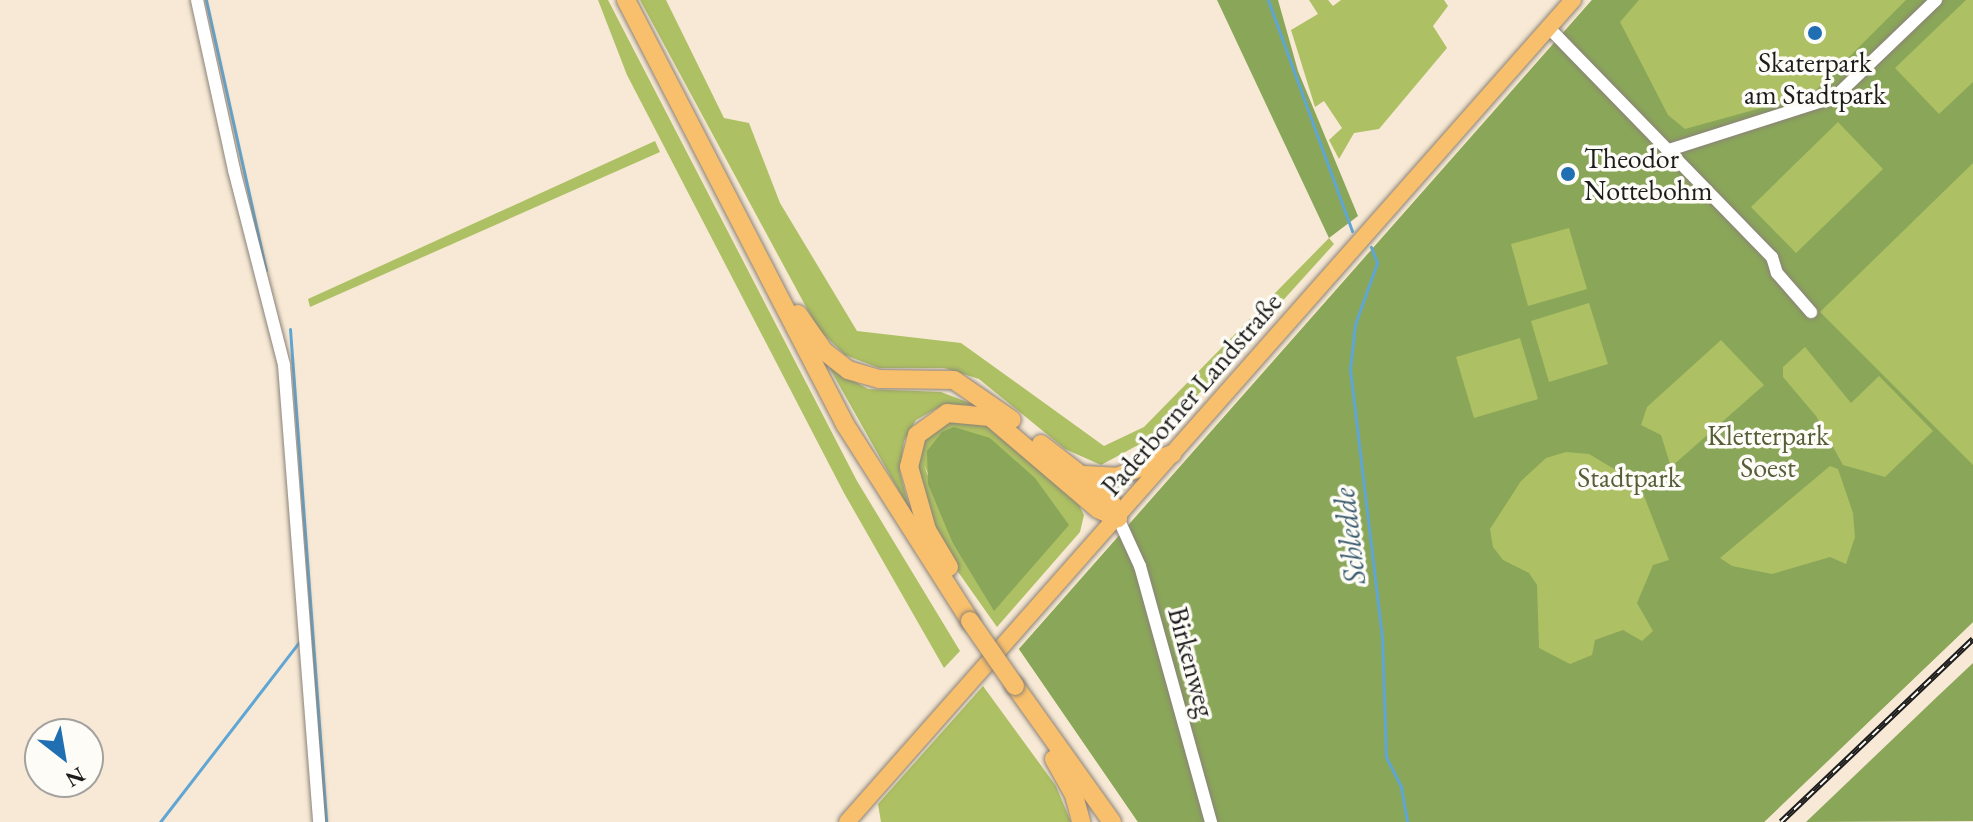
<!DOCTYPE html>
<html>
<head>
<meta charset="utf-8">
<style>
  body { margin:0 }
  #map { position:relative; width:1973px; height:822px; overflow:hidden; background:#f7e9d5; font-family:"EB Garamond",serif }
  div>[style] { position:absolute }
  .green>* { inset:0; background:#adc063 }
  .forest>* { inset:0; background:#8aa659 }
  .stream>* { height:3px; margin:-1.5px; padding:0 1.5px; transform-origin:1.5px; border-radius:1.5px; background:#5fa6d5 }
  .roads { filter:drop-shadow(0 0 2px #8a8278) drop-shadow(0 0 2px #8a8278) }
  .minor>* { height:12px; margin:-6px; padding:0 6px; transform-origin:6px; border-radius:6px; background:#fff }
  .major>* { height:16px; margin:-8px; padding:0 8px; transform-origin:8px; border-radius:8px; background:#f8bf6c }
  .highway>* { height:18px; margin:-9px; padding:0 9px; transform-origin:9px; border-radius:9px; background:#f8bf6c }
  .rail>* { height:6px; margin-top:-3px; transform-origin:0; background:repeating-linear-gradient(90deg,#fdfcf7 0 9px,#1c1c1c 0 18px); box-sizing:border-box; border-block:2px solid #1c1c1c }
  .bridges { filter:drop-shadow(0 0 2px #8a8278) drop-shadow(0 0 2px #8a8278) }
  .highway-bridge>* { height:18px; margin:-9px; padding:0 9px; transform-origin:9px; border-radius:9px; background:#f8bf6c }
  .dots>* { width:22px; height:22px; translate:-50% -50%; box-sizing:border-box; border:4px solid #fdfcf7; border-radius:50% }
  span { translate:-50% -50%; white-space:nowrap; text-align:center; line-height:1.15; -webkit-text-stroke:7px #fdfcf7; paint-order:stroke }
  .poi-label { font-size:28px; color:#1c1c1c }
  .left { translate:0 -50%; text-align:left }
  .street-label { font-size:28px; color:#1c1c1c }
  .park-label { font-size:28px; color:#565e38 }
  .water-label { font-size:30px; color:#3a5a6f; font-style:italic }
  .north { position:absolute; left:24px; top:718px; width:80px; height:80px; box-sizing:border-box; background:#fdfcf7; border:2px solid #a3a29f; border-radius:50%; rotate:149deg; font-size:22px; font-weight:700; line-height:32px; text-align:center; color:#1c1c1c }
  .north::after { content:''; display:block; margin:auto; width:28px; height:36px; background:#1f6fb2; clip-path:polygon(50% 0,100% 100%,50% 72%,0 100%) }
</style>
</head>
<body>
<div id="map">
  <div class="green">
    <div style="clip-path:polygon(598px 0,608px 0,857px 481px,960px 651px,944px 668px,844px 493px,627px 75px)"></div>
    <div style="clip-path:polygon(640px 0,666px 0,724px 118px,749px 123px,780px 203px,857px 331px,961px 343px,1104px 446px,1144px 427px,1329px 238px,1334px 244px,1166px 430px,1101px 465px,1065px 449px,979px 379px,944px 368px,879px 368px,845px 355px,818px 329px)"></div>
    <div style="clip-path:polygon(1309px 0,1328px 0,1333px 6px,1341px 0,1444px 0,1448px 6px,1433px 26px,1447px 48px,1379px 129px,1354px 133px,1339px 159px,1329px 140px,1342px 128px,1324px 101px,1315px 107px,1291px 30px,1318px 14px)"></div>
    <div style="clip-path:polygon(1592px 0,1973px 0,1973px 622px,1764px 822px,1138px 822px,1019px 649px)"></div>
    <div style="clip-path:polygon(655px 141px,660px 152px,310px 307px,308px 299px)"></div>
    <div style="clip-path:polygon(829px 367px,868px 389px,941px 392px,975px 405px,941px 406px,916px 420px,904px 441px,900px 472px,910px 511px)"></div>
    <div style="clip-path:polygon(evenodd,951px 416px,983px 421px,1079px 505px,1084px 515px,1080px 532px,997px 627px,944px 552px,917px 484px,916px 448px,951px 416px,924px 465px,994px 610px,953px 544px,924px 465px)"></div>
    <div style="clip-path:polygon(983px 686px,1056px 786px,1071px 822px,881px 822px,878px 804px)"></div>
  </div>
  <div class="forest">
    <div style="clip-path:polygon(1217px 0,1278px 0,1298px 71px,1358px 216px,1329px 238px)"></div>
    <div style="clip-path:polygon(evenodd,1592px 0,1639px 0,1620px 22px,1668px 115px,1685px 129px,1812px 94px,1906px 0,1966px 0,1895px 68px,1939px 114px,1973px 82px,1973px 163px,1820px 312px,1973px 465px,1973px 622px,1764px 822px,1138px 822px,1019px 649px,1592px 0,1838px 122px,1883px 169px,1796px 253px,1751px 207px,1838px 122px,1592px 0,1569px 228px,1587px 289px,1528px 306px,1511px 244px,1569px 228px,1592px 0,1589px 303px,1608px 364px,1549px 382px,1531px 321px,1589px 303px,1592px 0,1520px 338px,1538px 399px,1474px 418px,1456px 357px,1520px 338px,1592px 0,1721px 340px,1764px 385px,1671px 467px,1661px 435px,1641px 425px,1647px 407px,1721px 340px,1592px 0,1805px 347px,1851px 403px,1879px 376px,1933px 431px,1885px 477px,1843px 465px,1816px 416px,1783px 377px,1783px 367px,1805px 347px,1592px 0,1566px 452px,1589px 454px,1626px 476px,1644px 496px,1669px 560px,1653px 565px,1637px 603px,1653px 631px,1642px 641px,1623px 630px,1595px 640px,1592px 655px,1570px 664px,1539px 648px,1537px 585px,1529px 573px,1503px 560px,1493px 547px,1490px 529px,1521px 481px,1546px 458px,1566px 452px,1592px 0,1830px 466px,1838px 469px,1853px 513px,1855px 537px,1846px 564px,1830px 557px,1772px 574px,1732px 566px,1720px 558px,1830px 466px)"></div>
    <div style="clip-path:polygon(954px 427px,990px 438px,1035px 478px,1069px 525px,994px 611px,953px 544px,928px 484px,927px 451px,942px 432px)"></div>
    <div style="clip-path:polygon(1973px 663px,1973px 821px,1806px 822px,1939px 695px)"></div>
  </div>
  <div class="stream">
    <div style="left:206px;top:0;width:277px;rotate:77.5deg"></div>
    <div style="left:1268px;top:0;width:246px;rotate:70deg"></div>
    <div style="left:1371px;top:247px;width:17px;rotate:69deg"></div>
    <div style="left:1377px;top:263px;width:65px;rotate:109.8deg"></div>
    <div style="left:1355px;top:324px;width:45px;rotate:96.3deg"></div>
    <div style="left:1350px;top:369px;width:269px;rotate:83.2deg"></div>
    <div style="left:1382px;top:636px;width:121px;rotate:88.1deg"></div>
    <div style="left:1386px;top:757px;width:34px;rotate:63deg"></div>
    <div style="left:1401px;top:787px;width:36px;rotate:80deg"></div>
    <div style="left:290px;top:329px;width:494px;rotate:85.8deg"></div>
    <div style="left:160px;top:822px;width:227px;rotate:-52.3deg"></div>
  </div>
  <div class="roads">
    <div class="minor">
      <div style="left:197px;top:0;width:174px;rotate:77.7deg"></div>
      <div style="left:234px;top:170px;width:201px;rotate:75.6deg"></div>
      <div style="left:284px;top:365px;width:458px;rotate:85.6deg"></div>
      <div style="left:1549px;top:28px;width:320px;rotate:45.8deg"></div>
      <div style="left:1772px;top:257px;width:17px;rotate:73deg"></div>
      <div style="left:1777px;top:273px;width:52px;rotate:48.9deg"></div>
      <div style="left:1669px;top:150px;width:174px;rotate:-17.7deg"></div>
      <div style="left:1835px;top:97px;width:140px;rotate:-43.8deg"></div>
      <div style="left:1118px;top:518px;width:53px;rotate:65.4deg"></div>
      <div style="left:1140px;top:566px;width:266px;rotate:74.5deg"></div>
    </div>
    <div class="major">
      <div style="left:847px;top:822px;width:1097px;rotate:-48.55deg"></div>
    </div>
    <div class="highway">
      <div style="left:626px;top:0;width:479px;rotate:62.7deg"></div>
      <div style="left:846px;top:426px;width:231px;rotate:57.5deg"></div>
      <div style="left:798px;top:314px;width:45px;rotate:54.9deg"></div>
      <div style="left:824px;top:351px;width:31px;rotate:38deg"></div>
      <div style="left:848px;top:370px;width:32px;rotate:16deg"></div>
      <div style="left:879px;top:379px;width:75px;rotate:0.8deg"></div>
      <div style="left:954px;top:380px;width:70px;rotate:34.6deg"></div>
      <div style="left:1041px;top:444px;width:86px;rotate:37.9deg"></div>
      <div style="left:1109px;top:497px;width:23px;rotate:67deg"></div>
      <div style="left:1084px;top:475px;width:33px;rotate:3deg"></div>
      <div style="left:1117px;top:477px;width:60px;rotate:-22.7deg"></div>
      <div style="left:949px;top:567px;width:43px;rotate:-120.7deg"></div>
      <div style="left:927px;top:530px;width:66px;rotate:-105.9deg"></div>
      <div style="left:909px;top:467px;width:33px;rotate:-76deg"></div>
      <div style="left:917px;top:435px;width:37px;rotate:-36deg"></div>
      <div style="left:947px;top:413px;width:43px;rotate:5.3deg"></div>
      <div style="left:990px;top:417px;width:142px;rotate:40.4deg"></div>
      <div style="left:1098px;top:509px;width:22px;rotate:24deg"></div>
      <div style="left:1015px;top:686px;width:167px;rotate:54.5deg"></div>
      <div style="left:1054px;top:759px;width:41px;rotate:60.9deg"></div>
      <div style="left:1074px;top:795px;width:28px;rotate:75deg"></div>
    </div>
  </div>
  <div class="rail">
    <div style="left:1781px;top:822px;width:265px;rotate:-43.6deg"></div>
  </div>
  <div class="bridges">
    <div class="highway-bridge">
      <div style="left:970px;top:621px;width:79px;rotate:55.3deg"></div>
    </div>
  </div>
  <div class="dots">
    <div style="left:1815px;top:33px;background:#1f6fb2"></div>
    <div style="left:1568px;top:174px;background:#1f6fb2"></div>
  </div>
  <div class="poi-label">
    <span style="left:1815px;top:78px">Skaterpark<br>am Stadtpark</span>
    <span class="left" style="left:1584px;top:174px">Theodor<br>Nottebohm</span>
  </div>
  <div class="street-label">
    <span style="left:1191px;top:394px;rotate:-49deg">Paderborner Landstraße</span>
    <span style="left:1192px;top:662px;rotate:75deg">Birkenweg</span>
  </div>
  <div class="park-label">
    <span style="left:1768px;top:451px">Kletterpark<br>Soest</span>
    <span style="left:1629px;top:477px">Stadtpark</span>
  </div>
  <div class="water-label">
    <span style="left:1350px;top:536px;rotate:-97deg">Schledde</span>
  </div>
  <div class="north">N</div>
</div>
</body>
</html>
